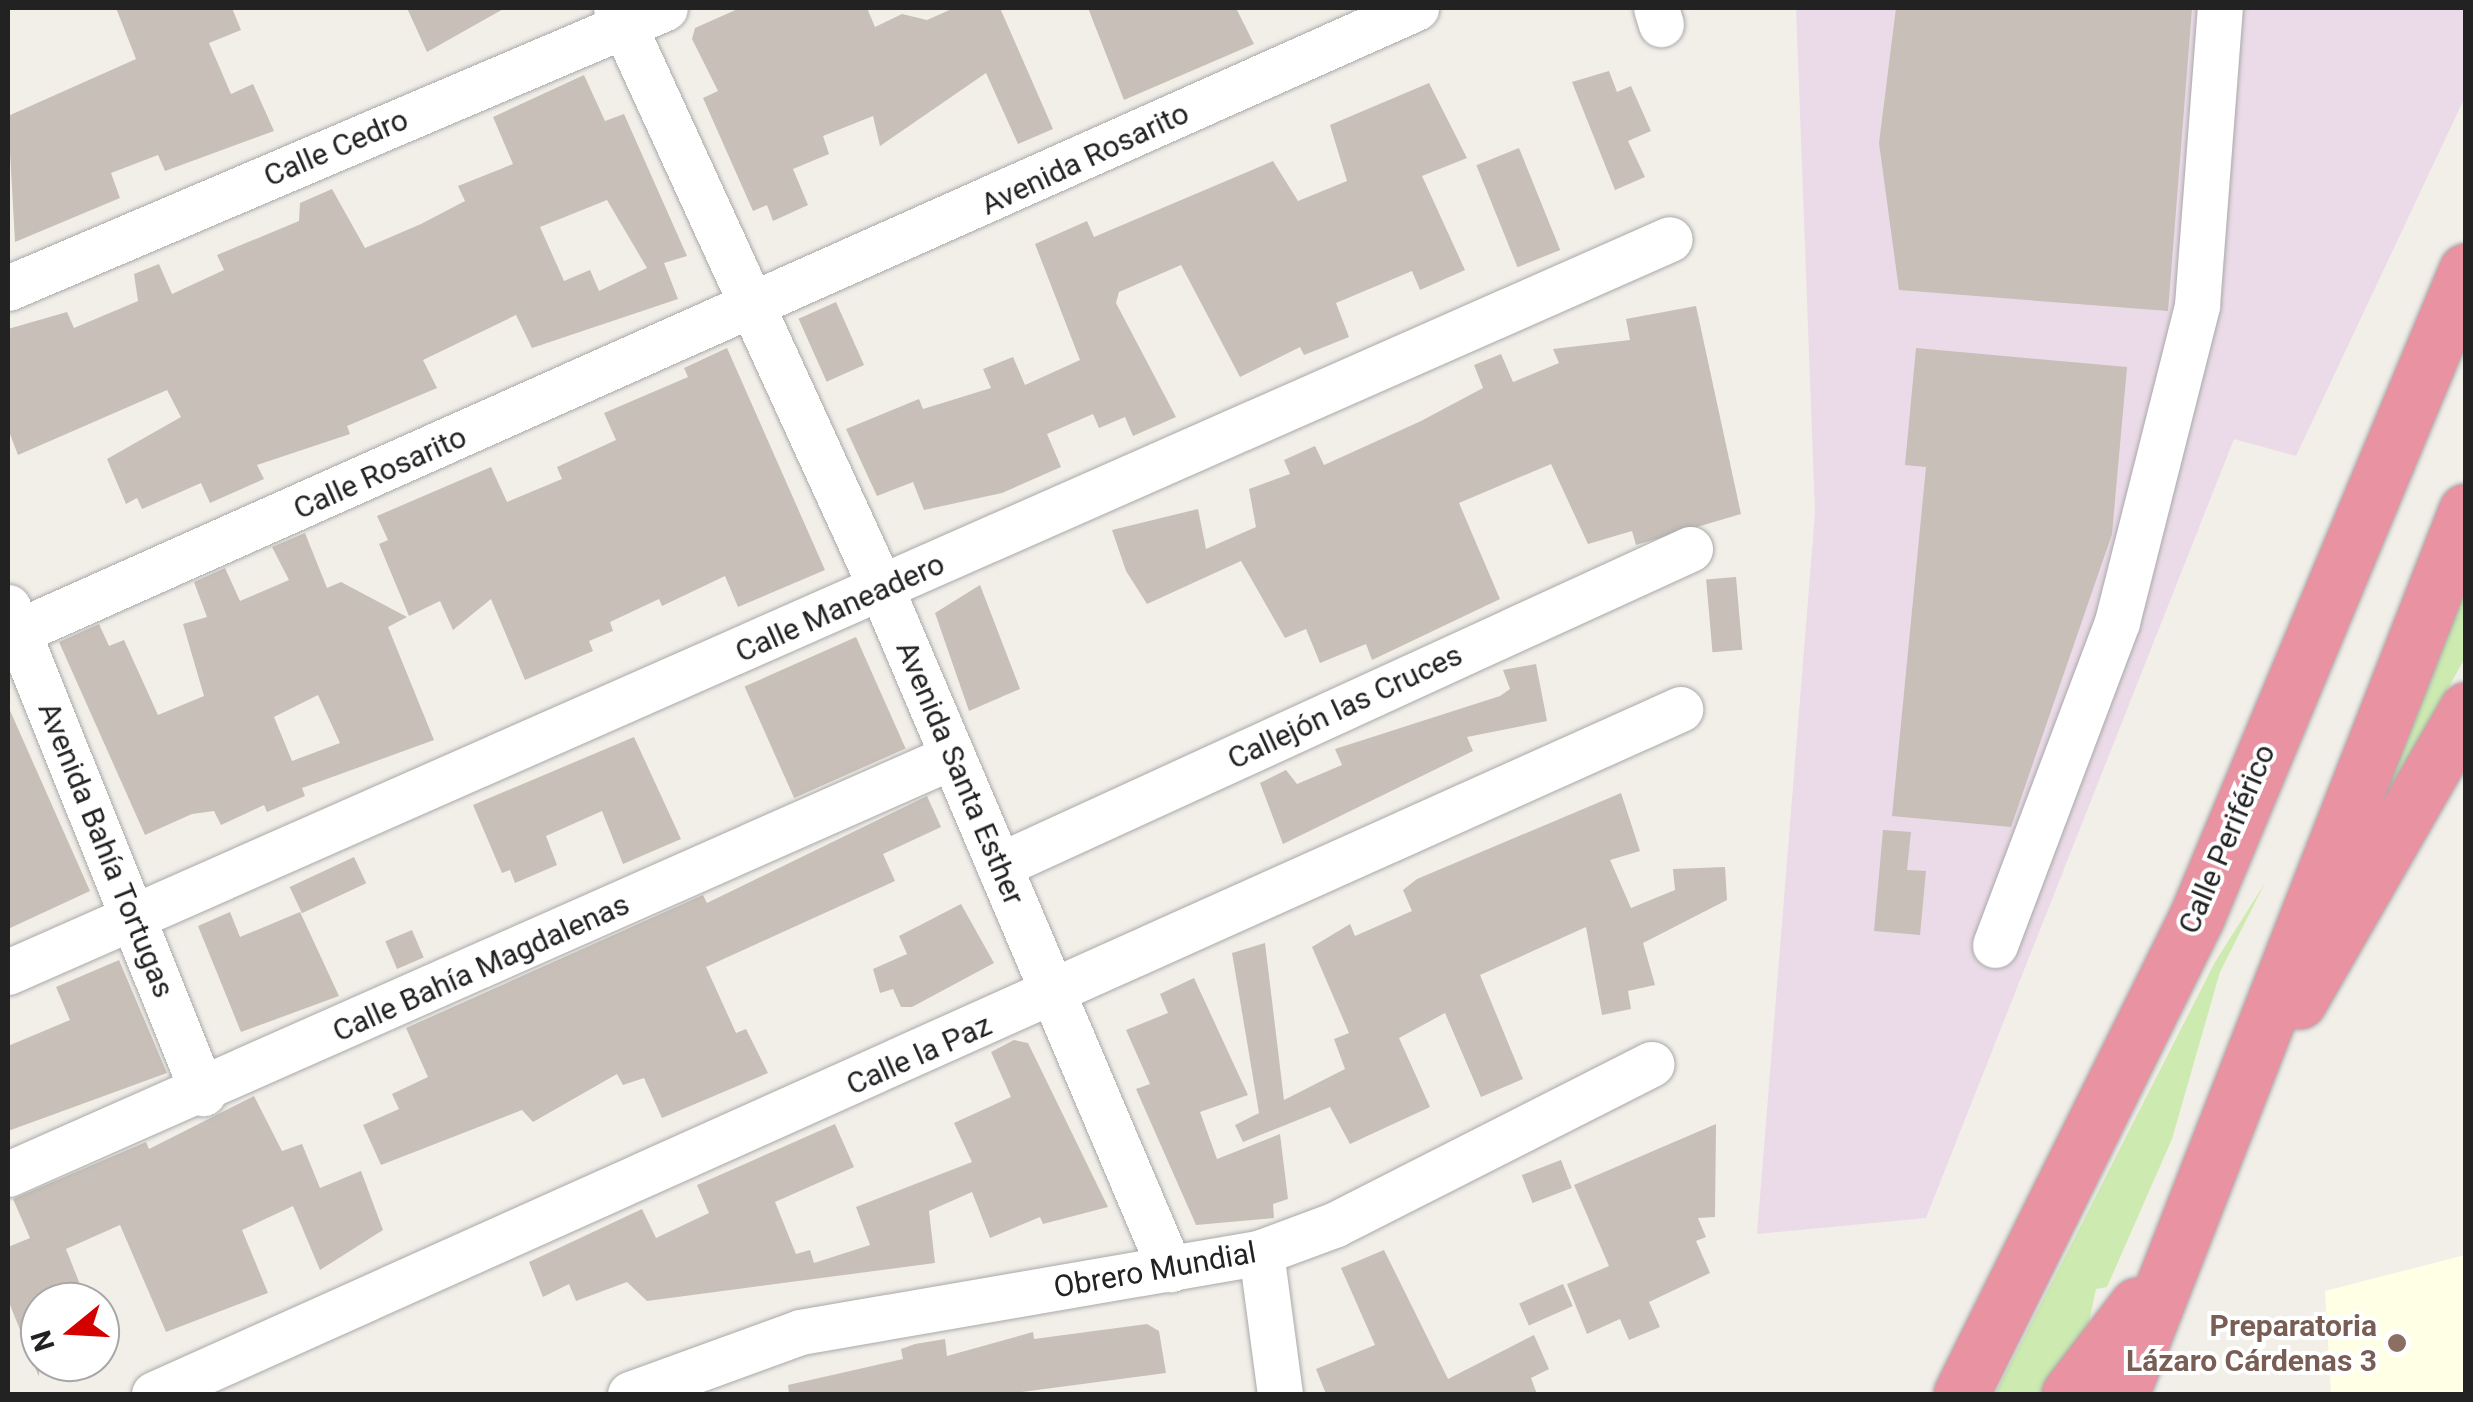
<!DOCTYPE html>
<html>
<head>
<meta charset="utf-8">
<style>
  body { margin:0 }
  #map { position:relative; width:2473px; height:1402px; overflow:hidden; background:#f2efe9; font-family:Roboto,sans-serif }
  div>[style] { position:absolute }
  .industrial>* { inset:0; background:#ebdbe8 }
  .education>* { inset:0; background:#ffffe5 }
  .grass>* { inset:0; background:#cdebb0 }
  .building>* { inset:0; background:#c7bfb8; transform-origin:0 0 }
  .roads { filter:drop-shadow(0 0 2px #a9a9a9) drop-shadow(0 0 2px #a9a9a9) }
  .minor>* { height:45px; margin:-22.5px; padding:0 22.5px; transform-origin:22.5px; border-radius:22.5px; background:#fff }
  .highway>* { height:55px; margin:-27.5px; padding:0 27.5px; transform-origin:27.5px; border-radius:27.5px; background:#e892a2 }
  .dots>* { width:28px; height:28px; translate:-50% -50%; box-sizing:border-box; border:5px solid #fff; border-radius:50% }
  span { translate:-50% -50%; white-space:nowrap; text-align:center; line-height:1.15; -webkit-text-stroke:8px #fff; paint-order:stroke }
  .street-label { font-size:30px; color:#222 }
  .education-label { font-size:30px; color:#785e54; font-weight:700 }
  .right { translate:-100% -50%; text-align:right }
  .frame { position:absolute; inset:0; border:10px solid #222; pointer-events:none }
  .north { position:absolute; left:20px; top:1282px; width:100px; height:100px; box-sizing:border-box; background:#fff; border:2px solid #a7a7a7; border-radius:50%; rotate:252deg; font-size:28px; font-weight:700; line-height:40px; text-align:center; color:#222 }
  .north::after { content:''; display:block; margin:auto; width:35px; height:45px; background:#d40000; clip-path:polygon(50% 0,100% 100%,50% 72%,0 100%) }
</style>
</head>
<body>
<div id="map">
  <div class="industrial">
    <div style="clip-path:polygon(1796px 8px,2465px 8px,2465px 97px,2296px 456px,2234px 439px,1926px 1218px,1757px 1234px,1815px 513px)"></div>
  </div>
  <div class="education">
    <div style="clip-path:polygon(2465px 1255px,2465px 1394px,2331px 1394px,2325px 1291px)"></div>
  </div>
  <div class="grass">
    <div style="clip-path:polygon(2465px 554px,2465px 658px,2322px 915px)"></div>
    <div style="clip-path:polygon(2265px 883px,2220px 972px,2172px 1139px,2107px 1287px,2096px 1289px,2087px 1331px,2047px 1394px,1995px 1394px,2215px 962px)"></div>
  </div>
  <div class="building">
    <div style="clip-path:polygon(116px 8px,232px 8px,241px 30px,209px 43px,231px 94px,253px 84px,274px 131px,165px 171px,158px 155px,111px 173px,120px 198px,15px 242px,8px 116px,136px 59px)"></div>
    <div style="clip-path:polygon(407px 8px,505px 8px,427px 52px)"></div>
    <div style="clip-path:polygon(740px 8px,867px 8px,875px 27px,902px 14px,927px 20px,954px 8px,1000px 8px,1053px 129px,1018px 144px,986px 73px,880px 146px,873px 116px,823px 136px,829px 154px,793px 169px,808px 205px,773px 221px,767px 205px,753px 211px,703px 98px,718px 91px,692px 39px,695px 28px)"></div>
    <div style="clip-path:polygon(1088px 8px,1236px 8px,1254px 44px,1124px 100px)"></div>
    <div style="clip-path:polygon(1896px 8px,2192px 8px,2168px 311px,1899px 290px,1879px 143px)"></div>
    <div style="clip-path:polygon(1609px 71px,1617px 92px,1631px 86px,1651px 131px,1628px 141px,1645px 177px,1615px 190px,1572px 82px)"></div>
    <div style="clip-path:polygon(evenodd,584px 75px,605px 121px,624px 114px,687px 256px,664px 263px,678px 299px,532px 348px,516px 315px,423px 360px,437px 388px,347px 426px,350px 434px,257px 465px,264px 479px,210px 503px,201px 483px,142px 509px,137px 498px,126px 504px,107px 459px,181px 417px,167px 390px,18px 455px,8px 429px,8px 329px,67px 312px,74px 328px,138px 301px,134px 274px,159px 264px,172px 294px,224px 270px,217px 255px,299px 221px,300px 203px,332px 189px,365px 248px,421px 224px,465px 201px,458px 186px,513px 164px,493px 117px,584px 75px,607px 200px,647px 268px,599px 291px,590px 270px,564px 281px,540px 227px,607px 200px)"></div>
    <div style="clip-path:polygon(1429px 83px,1467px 158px,1422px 176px,1465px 270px,1420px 290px,1412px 271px,1336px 303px,1349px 337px,1304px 355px,1300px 347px,1240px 377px,1181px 265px,1119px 292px,1116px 303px,1176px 417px,1133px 436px,1125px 417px,1099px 428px,1093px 414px,1047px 434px,1061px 467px,1002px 493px,924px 510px,913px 482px,877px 496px,846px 429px,919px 399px,923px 409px,991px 388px,983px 369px,1013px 357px,1025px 385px,1080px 360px,1035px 244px,1087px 221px,1094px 237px,1273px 161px,1298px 201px,1347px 181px,1330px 125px)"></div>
    <div style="left:1519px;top:148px;width:110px;height:46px;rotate:68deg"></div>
    <div style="left:836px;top:302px;width:69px;height:41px;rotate:66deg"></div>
    <div style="clip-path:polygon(1696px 306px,1741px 514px,1636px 545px,1632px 531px,1588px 544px,1551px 464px,1459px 503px,1500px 599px,1372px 660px,1366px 644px,1320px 663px,1306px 629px,1285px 638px,1241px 561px,1147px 604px,1126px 571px,1112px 530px,1198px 509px,1206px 549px,1256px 527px,1249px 489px,1290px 474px,1284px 460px,1315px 446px,1324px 465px,1421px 421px,1483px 388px,1474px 365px,1501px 354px,1513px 382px,1559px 363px,1553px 349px,1630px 340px,1626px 319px)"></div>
    <div style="clip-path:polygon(727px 348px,825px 570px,738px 607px,725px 576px,662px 606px,659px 599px,610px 622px,613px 631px,589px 641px,593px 651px,525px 680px,491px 599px,453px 630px,440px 601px,409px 616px,379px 544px,388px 540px,377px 516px,491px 467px,507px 502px,562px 479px,557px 467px,616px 440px,604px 413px,688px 377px,684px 368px)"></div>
    <div style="clip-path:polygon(1916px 348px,2127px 367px,2112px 534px,2011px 827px,1892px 816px,1926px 467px,1905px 465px)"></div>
    <div style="clip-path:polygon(evenodd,305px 533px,327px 588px,341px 582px,407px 617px,388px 627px,434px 740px,302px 788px,305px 796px,267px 812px,264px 805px,221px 825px,214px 811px,192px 814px,145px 835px,59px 642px,99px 624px,109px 646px,124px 640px,158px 715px,204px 696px,183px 624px,207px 617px,194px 582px,225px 568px,240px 601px,289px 580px,272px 547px,305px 533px,318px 695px,340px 743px,292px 761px,274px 717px,318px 695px)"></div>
    <div style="left:1736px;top:577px;width:73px;height:30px;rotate:85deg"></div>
    <div style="clip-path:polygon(980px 585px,1020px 689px,969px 711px,935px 613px)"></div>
    <div style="left:856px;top:637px;width:122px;height:122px;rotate:66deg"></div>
    <div style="clip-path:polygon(1536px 664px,1547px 721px,1467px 737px,1473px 751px,1283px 844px,1260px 783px,1286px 770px,1297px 784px,1342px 765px,1335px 749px,1500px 696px,1510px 689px,1503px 670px)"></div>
    <div style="clip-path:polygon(8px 706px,90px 891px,8px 929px)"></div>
    <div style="clip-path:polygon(634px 737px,681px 839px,623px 864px,602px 811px,546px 836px,557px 865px,515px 883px,510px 870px,502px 873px,473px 805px)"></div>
    <div style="clip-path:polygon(1621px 793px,1640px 851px,1610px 860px,1631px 908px,1675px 890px,1673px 869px,1725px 867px,1727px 900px,1643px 943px,1655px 985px,1628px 991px,1631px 1009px,1602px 1015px,1586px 927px,1480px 975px,1523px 1079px,1481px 1097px,1445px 1013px,1399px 1038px,1430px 1107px,1350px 1144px,1330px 1107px,1243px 1142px,1235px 1125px,1259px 1113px,1232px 953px,1265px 943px,1284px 1100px,1345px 1069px,1334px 1039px,1349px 1033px,1312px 947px,1350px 924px,1355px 936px,1412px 911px,1403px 890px,1417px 879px)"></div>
    <div style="clip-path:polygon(927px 796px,941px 827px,883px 854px,895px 881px,706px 967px,736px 1033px,746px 1029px,768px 1073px,662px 1118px,644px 1078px,623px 1085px,617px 1074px,533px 1122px,522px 1110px,381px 1165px,363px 1125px,399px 1109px,392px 1094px,428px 1077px,406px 1028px,703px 895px,707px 903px)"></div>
    <div style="clip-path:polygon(1883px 830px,1911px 832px,1907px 870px,1926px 871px,1920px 935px,1874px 931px)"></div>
    <div style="left:354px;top:857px;width:29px;height:71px;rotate:65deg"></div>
    <div style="clip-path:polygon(961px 904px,994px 963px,912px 1007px,901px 1007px,893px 989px,880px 993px,873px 969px,907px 954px,899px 936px)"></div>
    <div style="clip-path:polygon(230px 912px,240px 937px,300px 912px,339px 996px,241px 1032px,198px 926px)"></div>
    <div style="left:412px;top:930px;width:30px;height:29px;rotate:67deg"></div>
    <div style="clip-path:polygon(119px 960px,167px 1073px,8px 1131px,8px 1046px,70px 1020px,56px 987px)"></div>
    <div style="clip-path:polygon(1194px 978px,1248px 1095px,1200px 1112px,1217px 1159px,1280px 1134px,1288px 1199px,1273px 1204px,1274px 1218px,1196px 1225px,1136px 1089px,1150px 1084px,1126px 1030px,1168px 1013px,1160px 994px)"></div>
    <div style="clip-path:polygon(1014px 1040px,1028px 1043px,1108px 1207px,1043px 1224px,1040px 1217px,990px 1238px,972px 1192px,929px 1211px,935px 1263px,647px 1301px,627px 1282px,576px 1301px,569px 1284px,543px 1297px,529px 1262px,642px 1209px,656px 1238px,709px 1213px,697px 1185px,835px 1124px,854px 1167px,775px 1202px,796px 1254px,810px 1250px,814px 1263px,870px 1245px,856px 1207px,972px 1162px,954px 1123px,1011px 1097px,991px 1052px)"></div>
    <div style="clip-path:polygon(254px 1096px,282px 1151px,302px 1144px,320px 1188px,361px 1171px,383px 1230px,320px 1270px,293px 1206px,242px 1230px,268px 1293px,166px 1332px,120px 1225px,66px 1249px,87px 1302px,40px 1302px,39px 1377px,8px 1300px,8px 1247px,30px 1238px,13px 1199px,146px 1142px,149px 1149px)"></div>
    <div style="clip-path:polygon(1716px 1124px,1715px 1217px,1698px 1218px,1706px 1237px,1696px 1241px,1710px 1273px,1649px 1302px,1660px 1327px,1629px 1340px,1620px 1319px,1587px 1334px,1567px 1284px,1609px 1266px,1574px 1185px)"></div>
    <div style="left:1561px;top:1160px;width:30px;height:42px;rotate:69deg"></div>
    <div style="clip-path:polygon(1384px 1250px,1448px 1379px,1534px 1335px,1549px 1369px,1531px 1378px,1537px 1394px,1326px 1394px,1316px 1369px,1375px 1345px,1341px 1268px)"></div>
    <div style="left:1563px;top:1284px;width:24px;height:48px;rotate:66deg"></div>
    <div style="clip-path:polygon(1147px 1324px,1159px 1331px,1166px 1373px,1006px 1394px,789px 1394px,788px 1385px,903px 1359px,901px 1349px,915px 1344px,945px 1339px,947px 1356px,1033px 1332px,1034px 1339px)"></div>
  </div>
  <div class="roads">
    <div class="minor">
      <div style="left:616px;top:8px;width:640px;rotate:65.44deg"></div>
      <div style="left:882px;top:590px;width:738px;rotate:67.02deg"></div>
      <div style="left:1656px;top:8px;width:17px;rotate:73deg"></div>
      <div style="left:8px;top:288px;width:714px;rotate:-23.08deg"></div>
      <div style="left:8px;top:607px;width:524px;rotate:68.14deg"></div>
      <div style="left:8px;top:636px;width:1542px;rotate:-24.04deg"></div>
      <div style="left:1000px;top:865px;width:759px;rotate:-24.61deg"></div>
      <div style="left:1995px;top:945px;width:345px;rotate:-69.3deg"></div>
      <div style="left:2117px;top:622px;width:327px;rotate:-75.8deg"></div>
      <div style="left:2197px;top:305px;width:298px;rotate:-85.6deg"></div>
      <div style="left:8px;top:972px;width:1816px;rotate:-23.8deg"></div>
      <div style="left:8px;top:1174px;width:1031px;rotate:-23.86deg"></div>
      <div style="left:1261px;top:1252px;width:143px;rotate:82.4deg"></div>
      <div style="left:154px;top:1394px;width:1673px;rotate:-24.17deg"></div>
      <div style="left:630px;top:1394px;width:181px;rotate:-20deg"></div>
      <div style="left:800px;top:1332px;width:468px;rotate:-9.8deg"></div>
      <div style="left:1261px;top:1252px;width:78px;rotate:-20.3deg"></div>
      <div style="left:1334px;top:1225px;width:356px;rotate:-26.9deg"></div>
    </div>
    <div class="highway">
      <div style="left:2299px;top:1001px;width:336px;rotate:-60.1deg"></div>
      <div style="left:1961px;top:1394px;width:533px;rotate:-63.72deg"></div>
      <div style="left:2197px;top:916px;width:699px;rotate:-67.36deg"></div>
      <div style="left:2069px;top:1394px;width:112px;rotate:-52.6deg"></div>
      <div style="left:2121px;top:1394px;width:948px;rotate:-68.66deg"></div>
    </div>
  </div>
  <div class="dots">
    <div style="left:2397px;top:1343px;background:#8d6e63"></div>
  </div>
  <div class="street-label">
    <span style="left:336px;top:148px;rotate:-23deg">Calle Cedro</span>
    <span style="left:1085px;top:159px;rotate:-25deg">Avenida Rosarito</span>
    <span style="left:380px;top:473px;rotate:-24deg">Calle Rosarito</span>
    <span style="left:840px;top:608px;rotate:-24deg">Calle Maneadero</span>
    <span style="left:1345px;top:707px;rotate:-25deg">Callejón las Cruces</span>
    <span style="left:960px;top:773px;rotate:67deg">Avenida Santa Esther</span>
    <span style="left:2227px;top:839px;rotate:-67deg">Calle Periférico</span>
    <span style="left:106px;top:850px;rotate:68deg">Avenida Bahía Tortugas</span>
    <span style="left:481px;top:968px;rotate:-24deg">Calle Bahía Magdalenas</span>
    <span style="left:919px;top:1055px;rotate:-24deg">Calle la Paz</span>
    <span style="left:1155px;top:1270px;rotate:-10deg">Obrero Mundial</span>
  </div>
  <div class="education-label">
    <span class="right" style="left:2377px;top:1343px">Preparatoria<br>Lázaro Cárdenas 3</span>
  </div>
  <div class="frame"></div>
  <div class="north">N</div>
</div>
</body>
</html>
